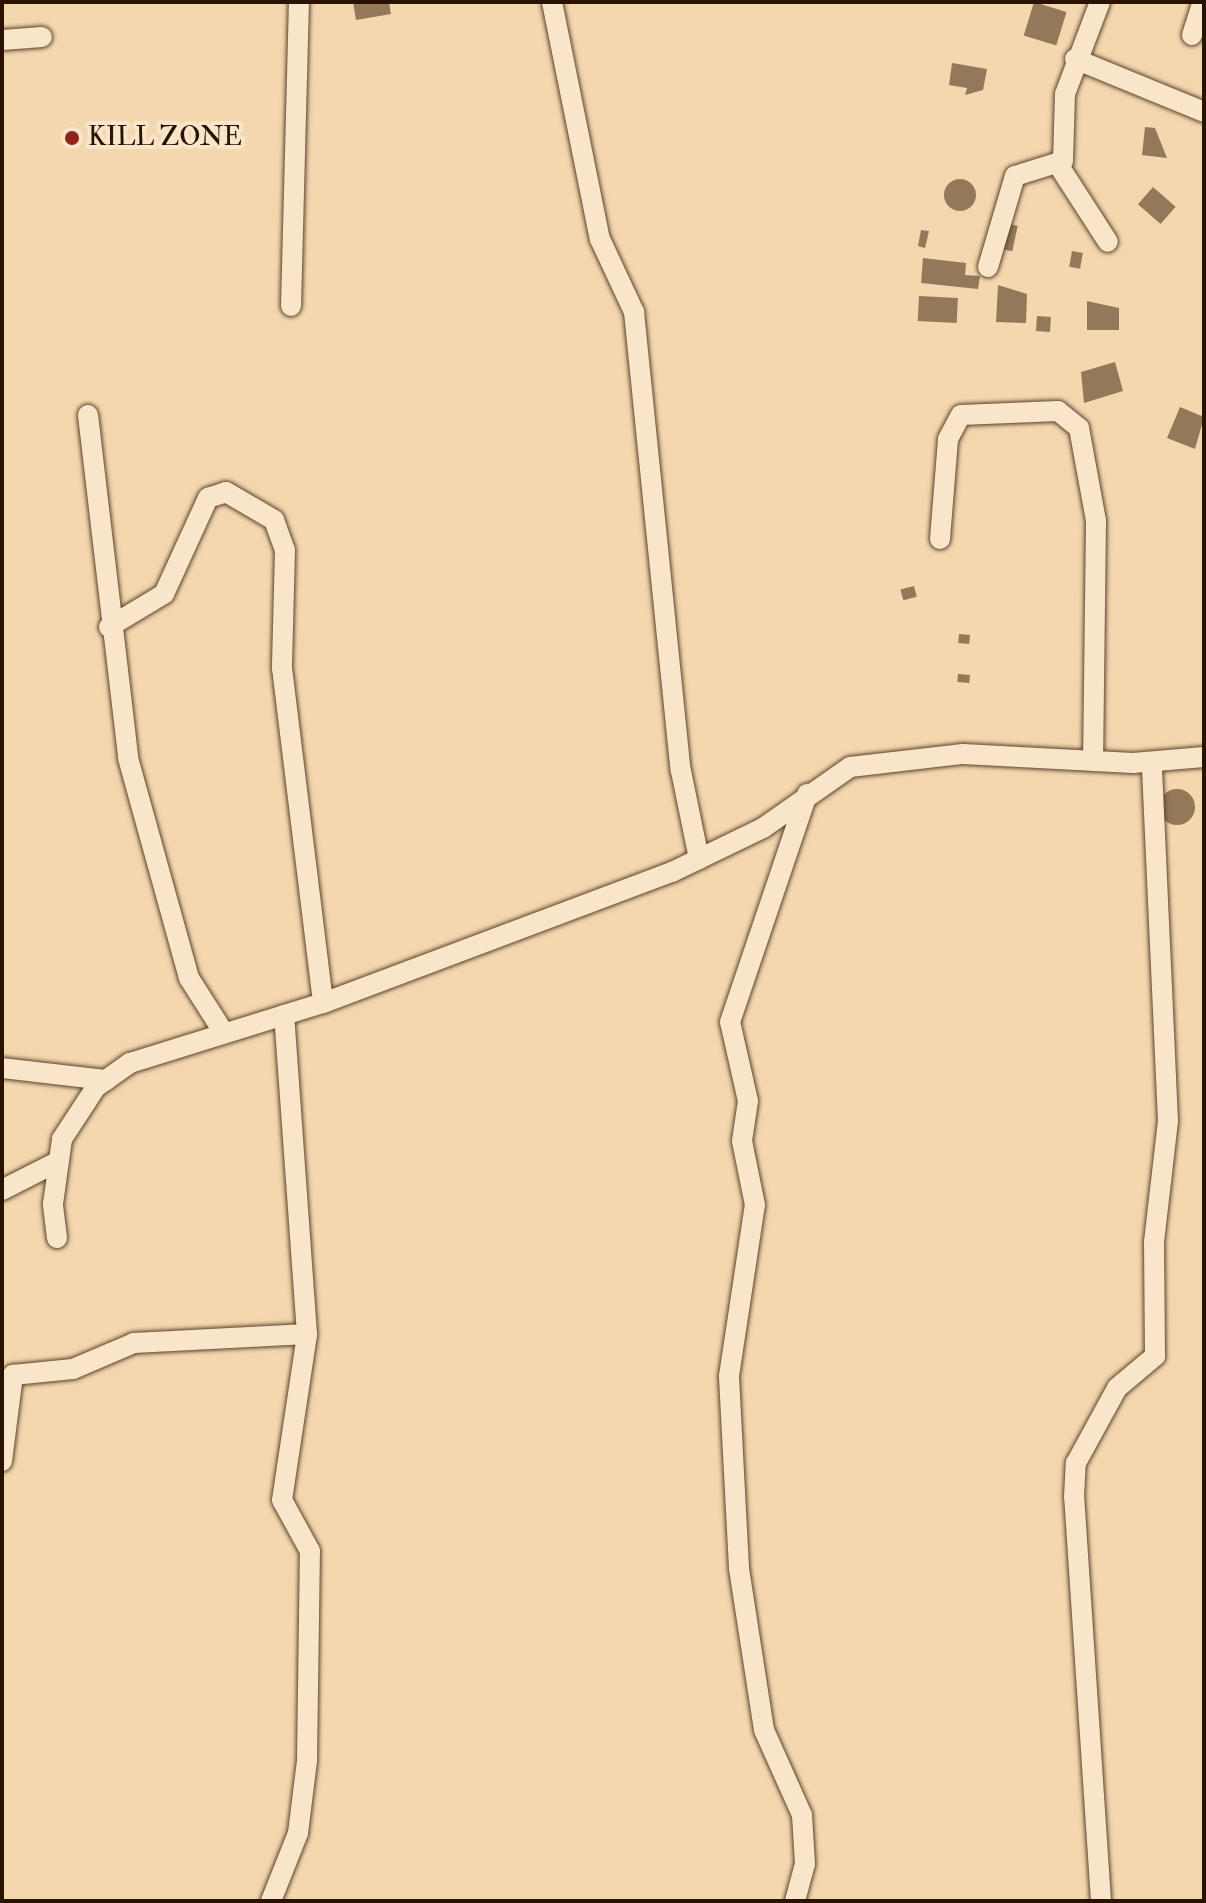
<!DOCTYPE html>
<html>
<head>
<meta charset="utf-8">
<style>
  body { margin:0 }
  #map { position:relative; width:1206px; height:1903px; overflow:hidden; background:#f4d7ae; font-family:"IM FELL Double Pica",serif }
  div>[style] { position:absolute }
  .building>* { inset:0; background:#93785a; transform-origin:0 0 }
  .round { border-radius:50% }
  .roads { filter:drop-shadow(0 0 2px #5c432c) drop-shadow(0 0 2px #5c432c) }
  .minor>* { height:20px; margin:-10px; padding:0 10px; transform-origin:10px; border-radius:10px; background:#f8e5ca }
  .dots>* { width:22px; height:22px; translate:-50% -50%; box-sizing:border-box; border:4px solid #f8e5ca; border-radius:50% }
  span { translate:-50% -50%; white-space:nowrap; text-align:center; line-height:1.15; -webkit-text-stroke:8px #f8e5ca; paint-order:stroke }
  .poi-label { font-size:26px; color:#2a1200 }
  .left { translate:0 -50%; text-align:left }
  .frame { position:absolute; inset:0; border:4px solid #2a1200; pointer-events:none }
</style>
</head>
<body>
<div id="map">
  <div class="building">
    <div style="clip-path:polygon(353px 2px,389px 2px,391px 14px,356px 20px)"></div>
    <div style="left:1034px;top:2px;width:34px;height:35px;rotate:17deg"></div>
    <div style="clip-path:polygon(952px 63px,987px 69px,983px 90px,965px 95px,967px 88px,949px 85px)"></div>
    <div style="clip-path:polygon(1145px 127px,1155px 128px,1167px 158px,1142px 155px)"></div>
    <div class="round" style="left:944px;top:179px;width:32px;height:32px"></div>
    <div style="left:1153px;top:187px;width:30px;height:23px;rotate:41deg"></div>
    <div style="left:1004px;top:223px;width:14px;height:26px;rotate:12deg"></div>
    <div style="clip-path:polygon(921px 230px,929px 231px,925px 248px,918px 246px)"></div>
    <div style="left:1072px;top:251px;width:11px;height:16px;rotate:10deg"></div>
    <div style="clip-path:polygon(923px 258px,966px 263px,965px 275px,980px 276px,978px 289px,921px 283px)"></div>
    <div style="clip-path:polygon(998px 285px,1027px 294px,1026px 323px,996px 322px)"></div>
    <div style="left:919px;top:296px;width:39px;height:25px;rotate:3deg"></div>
    <div style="clip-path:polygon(1087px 301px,1119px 308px,1119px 330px,1087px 330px)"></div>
    <div style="left:1037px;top:316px;width:14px;height:15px;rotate:4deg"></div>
    <div style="clip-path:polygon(1115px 362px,1123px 391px,1084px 403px,1081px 372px)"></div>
    <div style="clip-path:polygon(1180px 407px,1204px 417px,1195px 449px,1167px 438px)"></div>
    <div style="left:914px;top:586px;width:11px;height:14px;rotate:75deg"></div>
    <div style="left:959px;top:634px;width:11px;height:9px;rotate:5deg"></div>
    <div style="left:958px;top:674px;width:12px;height:8px;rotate:5deg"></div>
    <div class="round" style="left:1159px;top:789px;width:36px;height:36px"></div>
  </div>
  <div class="roads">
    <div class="minor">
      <div style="left:552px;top:2px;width:242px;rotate:78.6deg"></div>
      <div style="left:600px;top:239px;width:81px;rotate:65deg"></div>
      <div style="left:634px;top:312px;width:461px;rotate:84.2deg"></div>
      <div style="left:681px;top:771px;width:90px;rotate:78.4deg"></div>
      <div style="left:1192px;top:35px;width:35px;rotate:-72deg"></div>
      <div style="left:2px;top:40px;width:40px;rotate:-4.3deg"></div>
      <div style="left:1075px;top:59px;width:139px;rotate:22.3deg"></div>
      <div style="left:1059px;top:166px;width:90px;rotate:57.2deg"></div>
      <div style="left:988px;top:267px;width:95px;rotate:-73.5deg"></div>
      <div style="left:1015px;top:176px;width:50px;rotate:-17.4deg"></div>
      <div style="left:1063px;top:161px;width:67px;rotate:-88.3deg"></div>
      <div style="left:1065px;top:94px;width:98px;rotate:-69.2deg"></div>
      <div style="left:291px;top:306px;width:304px;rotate:-88.5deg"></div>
      <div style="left:88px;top:415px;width:345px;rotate:83.3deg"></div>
      <div style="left:128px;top:758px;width:228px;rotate:74.5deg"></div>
      <div style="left:189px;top:978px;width:65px;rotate:57.5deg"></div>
      <div style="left:940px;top:539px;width:100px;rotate:-85.4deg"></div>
      <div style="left:948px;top:439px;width:27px;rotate:-62deg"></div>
      <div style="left:961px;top:415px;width:97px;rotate:-2.4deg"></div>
      <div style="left:1058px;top:411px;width:27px;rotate:39deg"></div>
      <div style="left:1079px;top:428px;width:95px;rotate:79.6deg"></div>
      <div style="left:1096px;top:521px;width:240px;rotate:90.7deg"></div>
      <div style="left:109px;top:627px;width:64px;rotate:-31deg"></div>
      <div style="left:164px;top:594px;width:106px;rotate:-65.4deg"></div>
      <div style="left:208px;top:498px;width:19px;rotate:-18deg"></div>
      <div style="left:226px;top:492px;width:56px;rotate:30.3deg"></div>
      <div style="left:274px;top:520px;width:32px;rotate:70deg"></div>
      <div style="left:285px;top:550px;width:118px;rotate:91.5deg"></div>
      <div style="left:282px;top:668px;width:337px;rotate:83deg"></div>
      <div style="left:2px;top:1068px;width:105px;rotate:6.6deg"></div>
      <div style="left:2px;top:1190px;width:62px;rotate:-27deg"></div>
      <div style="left:57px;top:1238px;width:34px;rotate:-97deg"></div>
      <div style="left:53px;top:1204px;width:66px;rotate:-82.1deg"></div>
      <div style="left:62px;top:1139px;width:62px;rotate:-56.8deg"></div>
      <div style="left:96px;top:1087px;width:42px;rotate:-35.2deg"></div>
      <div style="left:130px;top:1063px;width:202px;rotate:-17.3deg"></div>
      <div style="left:323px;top:1003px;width:373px;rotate:-20.6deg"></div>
      <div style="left:672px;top:872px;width:101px;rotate:-25.8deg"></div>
      <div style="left:763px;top:828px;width:106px;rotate:-35deg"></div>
      <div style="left:850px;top:767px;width:114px;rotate:-6.6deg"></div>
      <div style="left:963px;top:754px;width:170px;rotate:3deg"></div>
      <div style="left:1133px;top:763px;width:71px;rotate:-4.8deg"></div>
      <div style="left:2px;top:1461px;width:87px;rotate:-82.7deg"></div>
      <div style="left:13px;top:1375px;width:60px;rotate:-5.7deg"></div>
      <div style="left:73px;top:1369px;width:66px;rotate:-23.1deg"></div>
      <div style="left:134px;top:1343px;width:173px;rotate:-3deg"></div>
      <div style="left:307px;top:1334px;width:320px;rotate:-94.1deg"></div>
      <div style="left:271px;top:1901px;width:73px;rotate:-68.3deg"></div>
      <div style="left:298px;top:1833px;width:73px;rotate:-82.9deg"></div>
      <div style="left:307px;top:1761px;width:210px;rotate:-89.2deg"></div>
      <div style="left:310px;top:1551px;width:58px;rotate:-118.8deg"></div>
      <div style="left:282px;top:1500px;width:168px;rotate:-81.4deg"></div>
      <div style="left:795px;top:1901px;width:38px;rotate:-75deg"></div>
      <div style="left:805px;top:1864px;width:49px;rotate:-93.5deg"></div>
      <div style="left:802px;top:1815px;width:93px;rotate:-114.1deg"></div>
      <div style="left:764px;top:1730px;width:164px;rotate:-98.8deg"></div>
      <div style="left:739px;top:1568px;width:192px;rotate:-93deg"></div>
      <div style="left:729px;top:1376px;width:173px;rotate:-81.4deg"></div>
      <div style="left:755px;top:1205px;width:65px;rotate:-101.5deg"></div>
      <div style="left:742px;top:1141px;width:40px;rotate:-81.5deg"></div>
      <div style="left:748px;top:1101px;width:81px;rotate:-102.8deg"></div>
      <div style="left:730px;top:1022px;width:241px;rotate:-71.3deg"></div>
      <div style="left:1101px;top:1901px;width:405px;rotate:-93.8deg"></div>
      <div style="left:1074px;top:1497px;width:34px;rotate:-87deg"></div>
      <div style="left:1076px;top:1463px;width:85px;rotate:-61.3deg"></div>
      <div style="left:1117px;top:1388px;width:50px;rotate:-40.1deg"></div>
      <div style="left:1155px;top:1356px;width:114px;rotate:-90.5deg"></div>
      <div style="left:1154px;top:1242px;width:122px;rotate:-83.4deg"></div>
      <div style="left:1168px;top:1121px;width:359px;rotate:-92.6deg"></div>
    </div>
  </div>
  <div class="dots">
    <div style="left:72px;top:138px;background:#8f2418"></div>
  </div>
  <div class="poi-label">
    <span class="left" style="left:88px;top:138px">KILL ZONE</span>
  </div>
  <div class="frame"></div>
</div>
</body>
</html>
